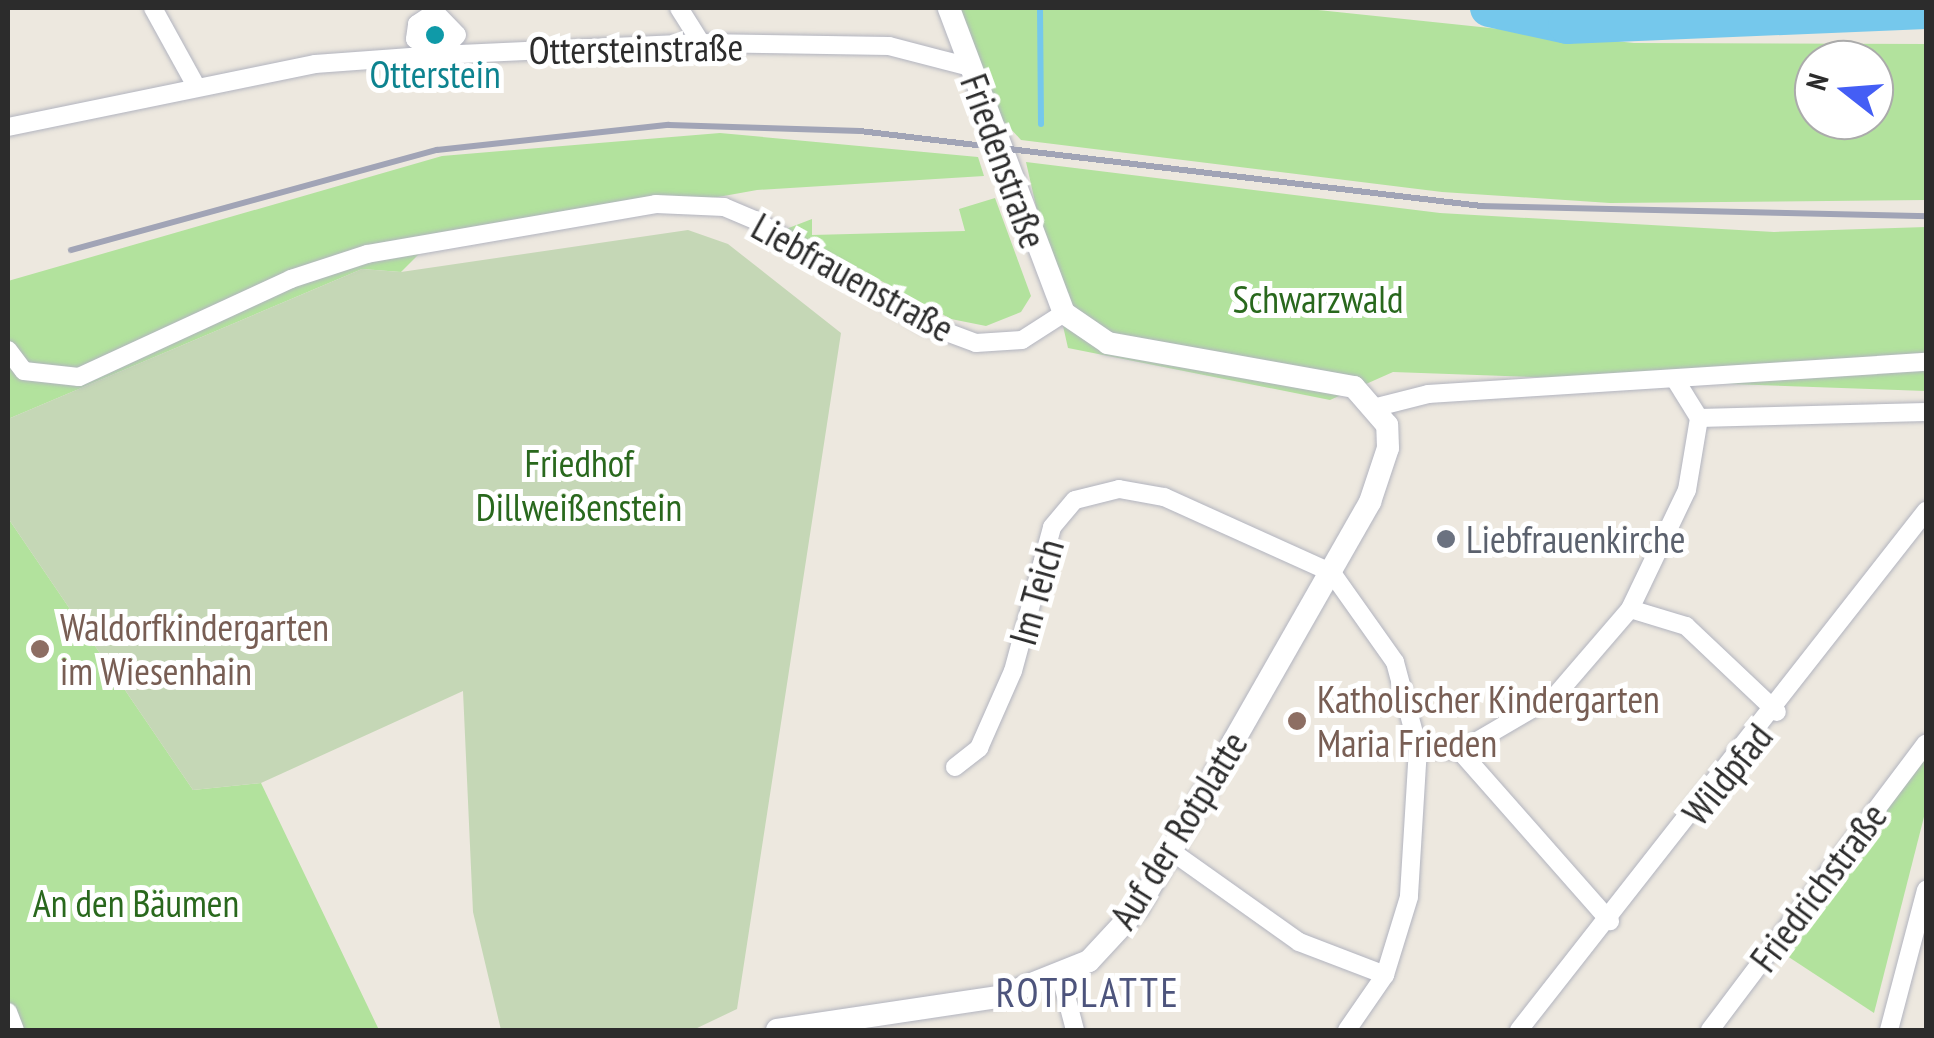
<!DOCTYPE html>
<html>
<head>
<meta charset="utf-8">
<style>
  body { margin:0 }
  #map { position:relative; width:1934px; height:1038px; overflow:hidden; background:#ede8df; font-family:"PT Sans Narrow",sans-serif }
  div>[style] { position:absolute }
  .green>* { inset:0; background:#b2e29d }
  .cemetery>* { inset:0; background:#c5d7b6 }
  .stream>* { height:6px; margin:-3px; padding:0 3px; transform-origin:3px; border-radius:3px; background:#75c8ec }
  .river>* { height:38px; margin:-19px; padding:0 19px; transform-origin:19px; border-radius:19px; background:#75c8ec }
  .roads { filter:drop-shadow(0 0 2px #b2b4bf) drop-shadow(0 0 2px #b2b4bf) }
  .minor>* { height:18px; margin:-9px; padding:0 9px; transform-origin:9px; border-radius:9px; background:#fff }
  .tertiary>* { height:22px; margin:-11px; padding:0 11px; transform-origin:11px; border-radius:11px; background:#fff }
  .rail>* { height:6px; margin:-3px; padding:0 3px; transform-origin:3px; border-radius:3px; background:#a1a4b6 }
  .dots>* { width:28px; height:28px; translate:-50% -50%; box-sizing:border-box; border:5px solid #fff; border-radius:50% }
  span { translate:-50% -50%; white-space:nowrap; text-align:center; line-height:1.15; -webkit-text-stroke:10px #fff; paint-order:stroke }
  .street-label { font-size:38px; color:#2c2c2c }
  .culture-label { font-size:38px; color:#0d838f }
  .park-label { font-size:38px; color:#29681d }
  .worship-label { font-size:38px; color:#5b616d }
  .left { translate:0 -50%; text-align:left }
  .education-label { font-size:38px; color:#785e54 }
  .neighbourhood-label { font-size:40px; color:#4d547c; letter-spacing:2.5px }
  .frame { position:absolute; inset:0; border:10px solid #2c2c2c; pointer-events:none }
  .north { position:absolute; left:1794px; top:40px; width:100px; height:100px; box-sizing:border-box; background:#fff; border:2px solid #ababab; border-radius:50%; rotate:287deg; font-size:28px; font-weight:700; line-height:40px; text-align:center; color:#2c2c2c }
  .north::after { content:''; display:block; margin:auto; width:35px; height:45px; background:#445ef5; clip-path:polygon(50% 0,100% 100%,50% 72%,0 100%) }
</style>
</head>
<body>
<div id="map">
  <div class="green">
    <div style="clip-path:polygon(evenodd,957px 8px,1299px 8px,1634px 43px,1926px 44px,1926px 200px,1610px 203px,1442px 192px,1021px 140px,995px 112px,957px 8px,1814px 60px,1874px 60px,1874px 120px,1814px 120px,1814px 60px)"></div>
    <div style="clip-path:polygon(720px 133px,978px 157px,984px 176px,757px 190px,423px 250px,401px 272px,362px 269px,8px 419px,8px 281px,442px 156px)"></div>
    <div style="clip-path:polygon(1026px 162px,1440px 213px,1774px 232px,1926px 227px,1926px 391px,1393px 372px,1330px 400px,1068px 348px)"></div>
    <div style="clip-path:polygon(995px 198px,1031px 296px,1021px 312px,986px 326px,951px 319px,786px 229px,812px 219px,812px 235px,965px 231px,959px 209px)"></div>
    <div style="clip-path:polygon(8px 518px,193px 790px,261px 783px,379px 1030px,19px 1030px,8px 1001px)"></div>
    <div style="clip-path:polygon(1926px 756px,1926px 809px,1874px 1013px,1781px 952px)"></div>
  </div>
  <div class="cemetery">
    <div style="clip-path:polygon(688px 230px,728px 244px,841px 333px,737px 1009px,693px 1030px,501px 1030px,473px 912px,463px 691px,261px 783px,193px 790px,8px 518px,8px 419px,362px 269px,401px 272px)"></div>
  </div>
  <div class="stream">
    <div style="left:1040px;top:8px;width:116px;rotate:89.5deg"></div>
  </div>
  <div class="river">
    <div style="left:1489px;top:8px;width:80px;rotate:12.3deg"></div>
    <div style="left:1567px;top:25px;width:359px;rotate:-2.4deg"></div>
  </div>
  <div class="roads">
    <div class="minor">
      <div style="left:153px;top:8px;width:87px;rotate:61.1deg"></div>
      <div style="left:431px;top:8px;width:37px;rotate:46deg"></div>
      <div style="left:457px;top:35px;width:28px;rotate:134deg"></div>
      <div style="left:438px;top:55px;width:28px;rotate:-145deg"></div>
      <div style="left:415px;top:39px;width:15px;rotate:-82deg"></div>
      <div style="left:417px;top:24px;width:20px;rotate:-33deg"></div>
      <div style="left:679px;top:8px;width:41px;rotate:57.8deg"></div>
      <div style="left:8px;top:127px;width:313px;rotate:-11.6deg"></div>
      <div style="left:315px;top:64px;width:123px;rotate:-4.2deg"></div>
      <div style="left:438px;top:55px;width:263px;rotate:-2.6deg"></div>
      <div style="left:701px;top:43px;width:188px;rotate:0.9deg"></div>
      <div style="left:889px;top:46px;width:84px;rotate:14.5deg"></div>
      <div style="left:8px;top:350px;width:26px;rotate:53deg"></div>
      <div style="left:24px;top:371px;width:55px;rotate:6.2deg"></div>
      <div style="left:79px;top:377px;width:234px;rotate:-24.8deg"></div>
      <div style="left:291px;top:279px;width:80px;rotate:-18.2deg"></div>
      <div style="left:367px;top:254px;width:293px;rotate:-9.8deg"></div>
      <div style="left:656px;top:204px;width:68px;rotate:2.5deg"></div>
      <div style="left:724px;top:207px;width:34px;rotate:23deg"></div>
      <div style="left:755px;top:220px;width:199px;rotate:31.5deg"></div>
      <div style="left:925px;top:324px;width:54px;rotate:20.4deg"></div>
      <div style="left:976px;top:343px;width:46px;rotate:-3.7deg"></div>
      <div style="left:1022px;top:340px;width:50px;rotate:-32.7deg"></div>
      <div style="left:1676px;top:381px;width:44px;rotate:58.1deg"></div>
      <div style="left:1377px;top:407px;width:53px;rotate:-14.3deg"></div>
      <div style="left:1428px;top:394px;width:499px;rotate:-3.7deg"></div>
      <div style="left:1699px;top:418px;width:227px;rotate:-1.5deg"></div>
      <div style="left:1630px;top:609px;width:59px;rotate:16.9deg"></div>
      <div style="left:1686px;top:626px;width:125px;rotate:43.4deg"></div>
      <div style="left:1418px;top:748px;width:42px;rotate:4.1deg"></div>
      <div style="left:1460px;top:751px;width:111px;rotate:-30.3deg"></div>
      <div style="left:1556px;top:695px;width:113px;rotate:-49.3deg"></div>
      <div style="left:1630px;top:609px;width:132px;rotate:-64.4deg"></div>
      <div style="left:1687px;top:490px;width:73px;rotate:-80.5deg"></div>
      <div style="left:1460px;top:751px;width:227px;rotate:48.6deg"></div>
      <div style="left:955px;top:767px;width:31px;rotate:-38deg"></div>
      <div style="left:979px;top:748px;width:84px;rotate:-66.2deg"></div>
      <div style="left:1013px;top:671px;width:149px;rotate:-74.8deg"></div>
      <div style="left:1052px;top:527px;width:35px;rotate:-50deg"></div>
      <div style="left:1075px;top:500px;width:45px;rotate:-14deg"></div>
      <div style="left:1119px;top:489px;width:46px;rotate:10.1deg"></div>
      <div style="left:1164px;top:497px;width:184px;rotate:24.3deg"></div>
      <div style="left:1332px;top:573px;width:109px;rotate:54.7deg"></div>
      <div style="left:1395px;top:662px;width:89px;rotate:75deg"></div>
      <div style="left:1418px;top:748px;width:149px;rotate:93.5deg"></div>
      <div style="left:1409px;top:897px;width:82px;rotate:107.1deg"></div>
      <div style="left:1385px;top:975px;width:67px;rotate:124.6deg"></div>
      <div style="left:1171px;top:851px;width:157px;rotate:35.4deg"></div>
      <div style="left:1299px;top:942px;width:92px;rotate:21deg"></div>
      <div style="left:1061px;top:977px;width:55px;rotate:75.2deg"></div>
      <div style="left:8px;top:1012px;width:19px;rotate:69deg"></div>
      <div style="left:1519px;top:1030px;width:660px;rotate:-51.9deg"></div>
      <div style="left:1710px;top:1030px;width:359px;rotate:-53deg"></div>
      <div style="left:1889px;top:1030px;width:145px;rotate:-75.2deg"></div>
    </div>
    <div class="tertiary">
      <div style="left:777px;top:1030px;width:224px;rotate:-8.5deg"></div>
      <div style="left:999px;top:997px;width:97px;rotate:-21.8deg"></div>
      <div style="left:1089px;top:961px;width:72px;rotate:-47.2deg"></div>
      <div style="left:1138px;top:908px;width:66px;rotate:-59.9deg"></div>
      <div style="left:1171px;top:851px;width:402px;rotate:-60.3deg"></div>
      <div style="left:1370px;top:502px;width:57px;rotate:-71.6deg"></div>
      <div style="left:1388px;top:448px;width:23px;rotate:-92deg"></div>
      <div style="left:1387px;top:425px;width:50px;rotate:-131deg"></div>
      <div style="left:1354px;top:387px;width:250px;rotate:-169.9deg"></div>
      <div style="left:1108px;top:343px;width:53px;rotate:-145.7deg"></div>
      <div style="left:1064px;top:313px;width:326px;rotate:-110.7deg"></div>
    </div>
  </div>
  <div class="rail">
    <div style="left:71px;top:250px;width:379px;rotate:-15.3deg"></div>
    <div style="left:437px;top:150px;width:233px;rotate:-6.2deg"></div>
    <div style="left:669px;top:125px;width:191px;rotate:1.8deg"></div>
    <div style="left:860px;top:131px;width:627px;rotate:6.88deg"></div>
    <div style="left:1482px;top:206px;width:444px;rotate:1.3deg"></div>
  </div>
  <div class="dots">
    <div style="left:435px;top:35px;background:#0f9aa8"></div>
    <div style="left:1446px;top:539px;background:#6b7280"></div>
    <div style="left:40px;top:649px;background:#8d6e63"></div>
    <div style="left:1297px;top:721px;background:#8d6e63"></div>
  </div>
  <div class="street-label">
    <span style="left:636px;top:48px;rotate:-1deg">Ottersteinstraße</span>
    <span style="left:1004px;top:161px;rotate:70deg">Friedenstraße</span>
    <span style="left:853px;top:277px;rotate:29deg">Liebfrauenstraße</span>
    <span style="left:1036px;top:592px;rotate:-74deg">Im Teich</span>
    <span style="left:1727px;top:774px;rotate:-51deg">Wildpfad</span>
    <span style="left:1178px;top:830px;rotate:-58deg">Auf der Rotplatte</span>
    <span style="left:1818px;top:887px;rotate:-53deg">Friedrichstraße</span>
  </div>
  <div class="culture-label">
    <span style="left:435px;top:74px">Otterstein</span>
  </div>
  <div class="park-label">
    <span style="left:1318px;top:299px">Schwarzwald</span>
    <span style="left:579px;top:485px">Friedhof<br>Dillweißenstein</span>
    <span style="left:136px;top:903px">An den Bäumen</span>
  </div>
  <div class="worship-label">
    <span class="left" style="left:1466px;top:539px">Liebfrauenkirche</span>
  </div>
  <div class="education-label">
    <span class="left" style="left:60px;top:649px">Waldorfkindergarten<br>im Wiesenhain</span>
    <span class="left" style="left:1317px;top:721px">Katholischer Kindergarten<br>Maria Frieden</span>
  </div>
  <div class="neighbourhood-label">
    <span style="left:1088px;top:992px">ROTPLATTE</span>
  </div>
  <div class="frame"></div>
  <div class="north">N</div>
</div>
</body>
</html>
